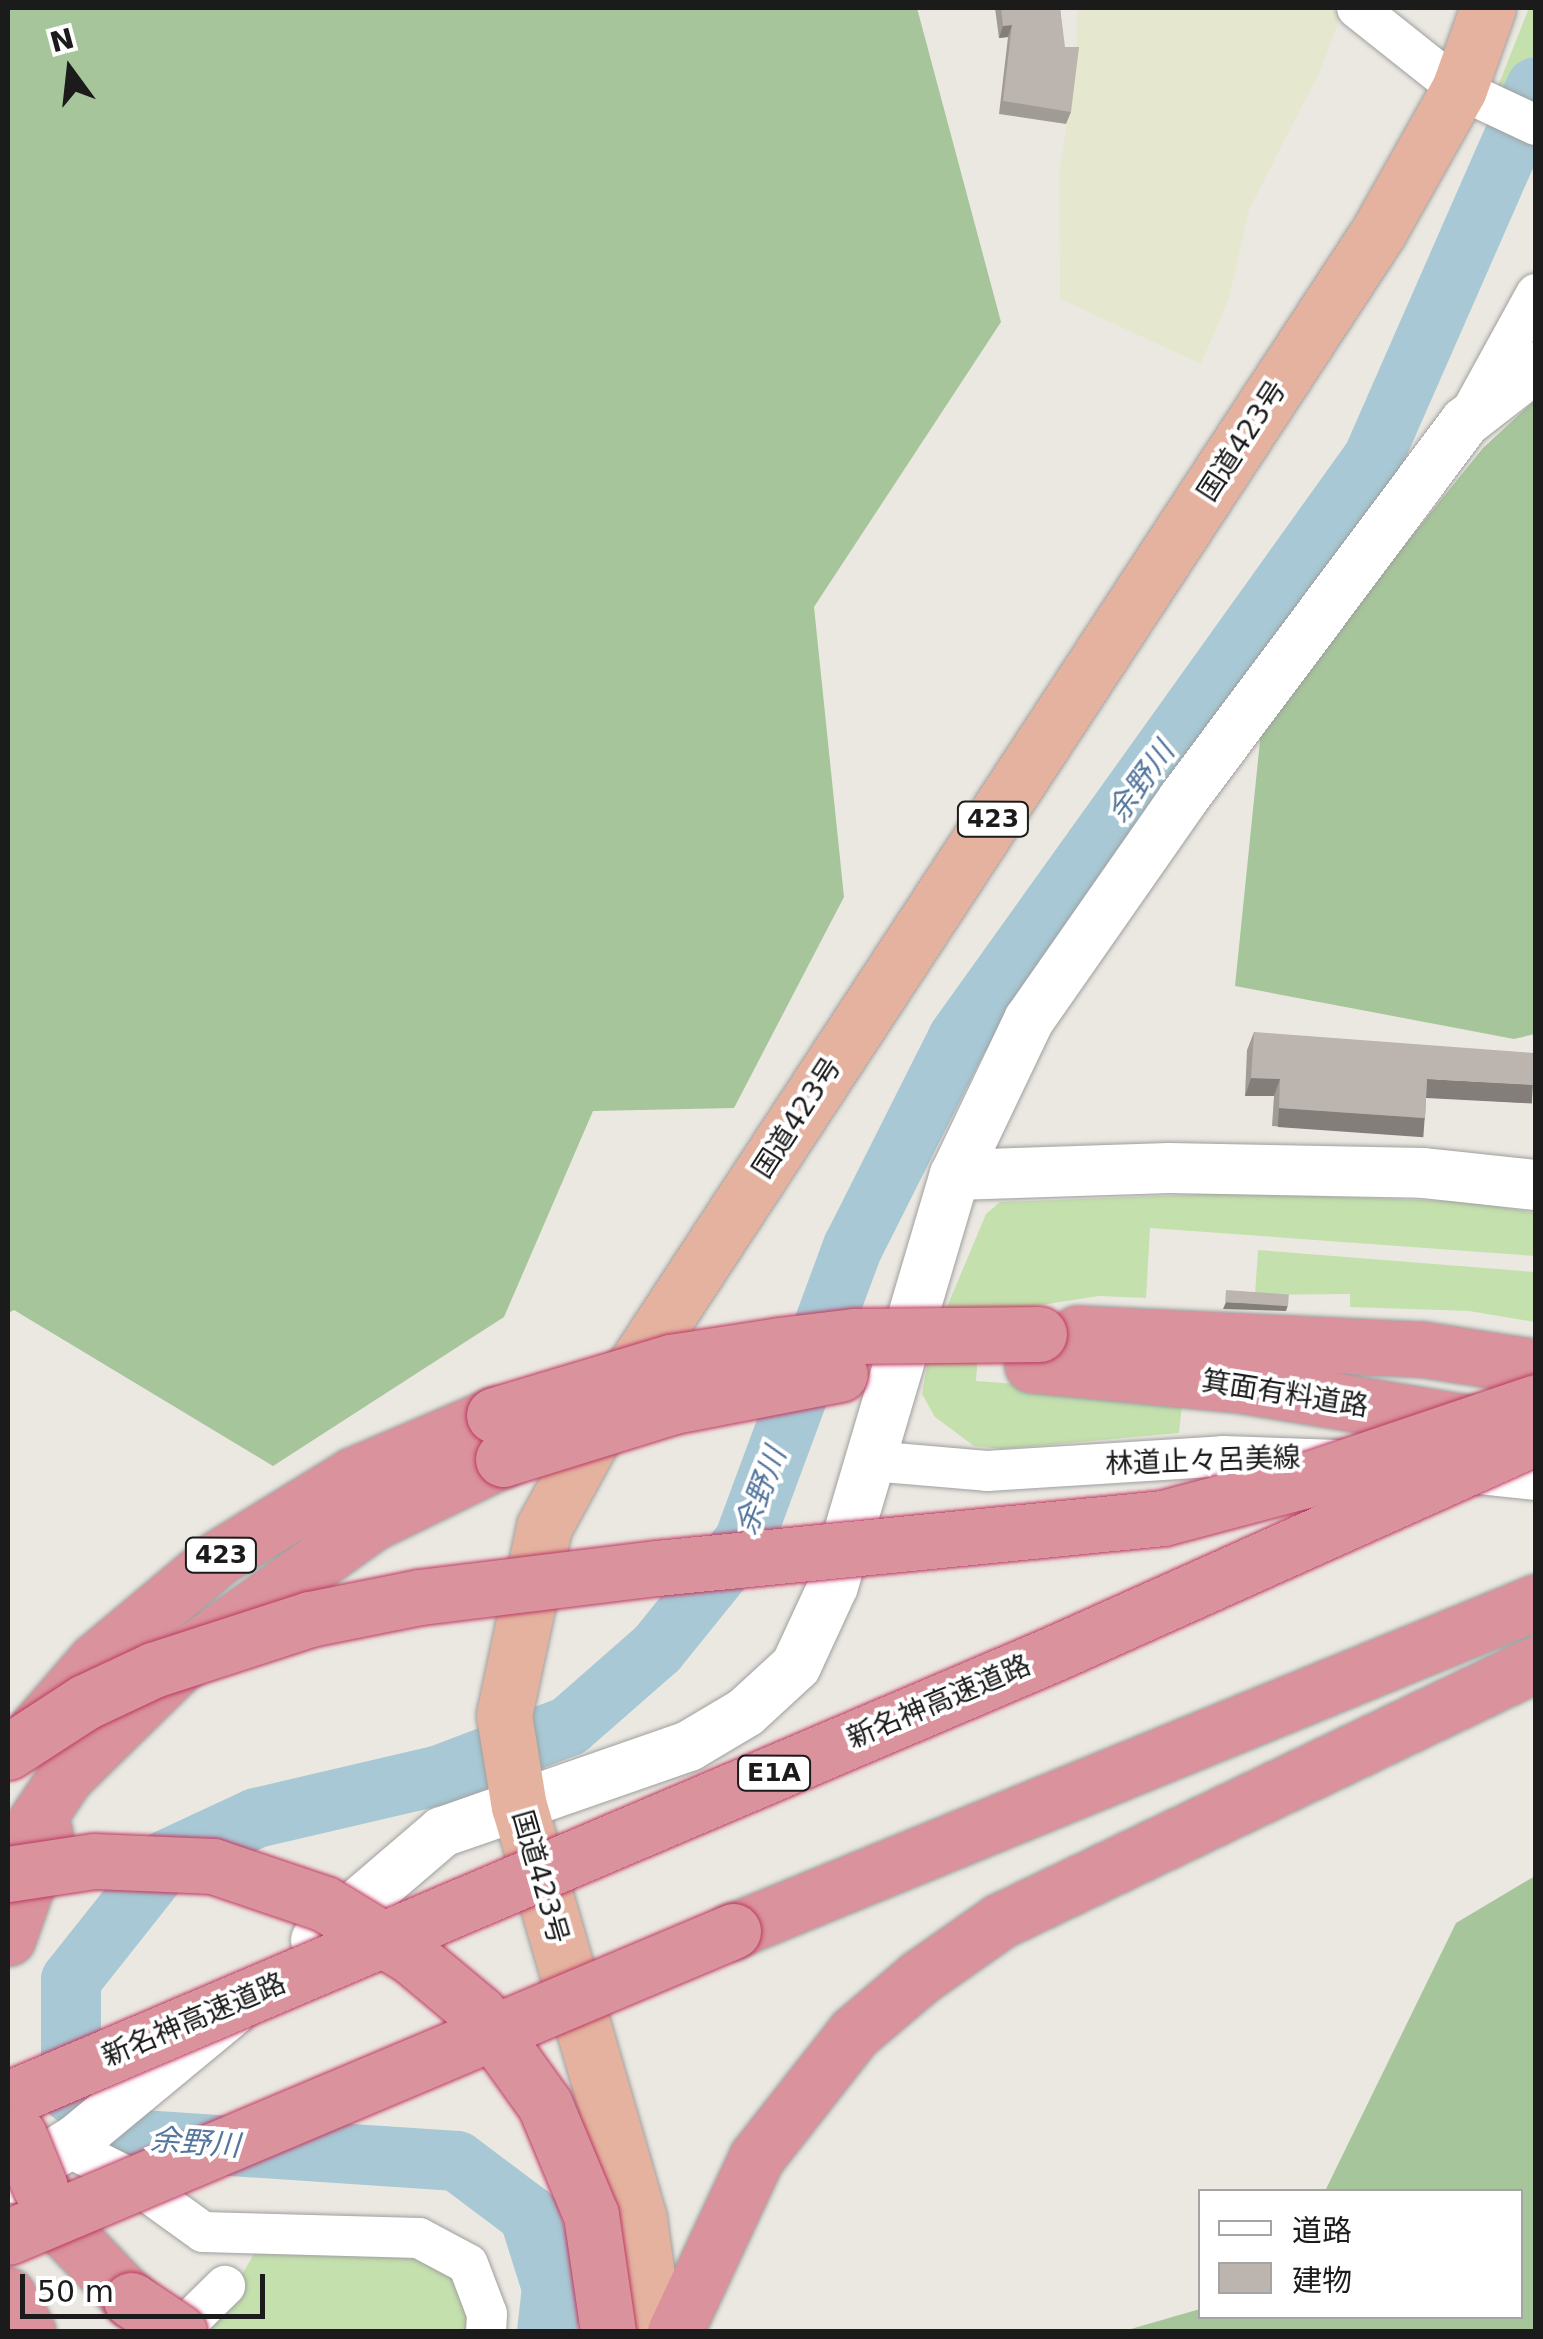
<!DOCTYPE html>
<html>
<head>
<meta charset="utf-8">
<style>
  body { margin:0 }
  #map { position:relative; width:1543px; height:2339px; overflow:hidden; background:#ebe8e1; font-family:"DejaVu Sans","Noto Sans JP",sans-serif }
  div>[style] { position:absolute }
  .farmland>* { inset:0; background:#e5e8ce }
  .grass>* { inset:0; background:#c4e0ad }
  .forest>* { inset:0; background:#a6c59b }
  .river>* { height:60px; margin:-30px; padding:0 30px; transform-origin:30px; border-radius:30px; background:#a7c8d4 }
  .roads { filter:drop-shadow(0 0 2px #9f9f9f) drop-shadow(0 0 2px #9f9f9f) }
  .minor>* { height:40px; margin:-20px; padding:0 20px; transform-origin:20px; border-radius:20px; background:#fff }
  .tertiary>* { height:50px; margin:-25px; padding:0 25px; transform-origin:25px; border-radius:25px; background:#fff }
  .trunk>* { height:55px; margin:-27.5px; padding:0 27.5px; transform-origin:27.5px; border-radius:27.5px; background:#e4b29f }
  .motorway>* { height:55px; margin:-27.5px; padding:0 27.5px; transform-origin:27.5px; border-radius:27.5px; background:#da929c }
  .bridges { filter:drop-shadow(0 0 2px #be3962) drop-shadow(0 0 2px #be3962) }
  .motorway-bridge>* { height:55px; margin:-27.5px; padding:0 27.5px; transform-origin:27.5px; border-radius:27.5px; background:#da929c }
  .wall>* { inset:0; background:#a19b96 }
  .shaded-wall>* { inset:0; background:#837e7a; transform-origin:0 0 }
  .building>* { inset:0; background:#bbb4af; transform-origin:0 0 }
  span { translate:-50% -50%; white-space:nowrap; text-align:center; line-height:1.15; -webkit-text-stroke:8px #fff; paint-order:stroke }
  .shield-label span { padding:2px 8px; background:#fff; border:2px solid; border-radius:8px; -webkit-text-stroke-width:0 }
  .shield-label { font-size:25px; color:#1b1b1b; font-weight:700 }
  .street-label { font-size:28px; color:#1b1b1b }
  .water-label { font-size:30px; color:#54769d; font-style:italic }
  .frame { position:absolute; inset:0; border:10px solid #1b1b1b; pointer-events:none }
  .legend { position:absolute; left:1198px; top:2189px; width:325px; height:130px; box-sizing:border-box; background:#fff; border:2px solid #a4a4a4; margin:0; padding:12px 18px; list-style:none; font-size:30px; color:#1b1b1b }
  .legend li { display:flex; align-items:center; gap:20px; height:50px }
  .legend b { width:50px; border:2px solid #a4a4a4 }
  .north { position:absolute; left:20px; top:20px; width:100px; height:100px; -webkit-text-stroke:8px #fff; paint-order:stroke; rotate:345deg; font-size:28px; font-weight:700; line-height:40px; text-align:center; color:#1b1b1b }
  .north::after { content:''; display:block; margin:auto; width:35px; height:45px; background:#1b1b1b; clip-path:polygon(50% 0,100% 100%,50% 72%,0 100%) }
  .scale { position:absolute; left:20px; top:2274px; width:245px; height:45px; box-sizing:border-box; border:5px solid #1b1b1b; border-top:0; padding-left:12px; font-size:30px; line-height:35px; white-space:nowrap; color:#1b1b1b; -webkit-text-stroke:8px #fff; paint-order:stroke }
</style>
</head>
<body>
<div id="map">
  <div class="farmland">
    <div style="clip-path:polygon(1077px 8px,1370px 8px,1342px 11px,1322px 67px,1249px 210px,1229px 298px,1201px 364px,1060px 299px,1059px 174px,1076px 66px)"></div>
  </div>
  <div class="grass">
    <div style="clip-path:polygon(1529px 8px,1535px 8px,1535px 76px,1523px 106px,1496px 91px)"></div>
    <div style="clip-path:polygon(1235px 1193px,1473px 1202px,1535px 1213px,1535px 1256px,1150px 1228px,1146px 1298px,1099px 1296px,991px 1313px,980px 1327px,976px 1381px,1183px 1396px,1179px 1433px,1002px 1449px,974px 1446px,935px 1417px,922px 1394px,931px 1345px,986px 1214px,1000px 1202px)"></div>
    <div style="clip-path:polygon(1258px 1250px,1535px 1272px,1535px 1322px,1469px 1311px,1350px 1307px,1350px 1294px,1255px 1295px)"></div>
    <div style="clip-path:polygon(259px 2245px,443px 2261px,454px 2269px,475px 2331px,209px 2332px)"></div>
  </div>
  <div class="forest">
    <div style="clip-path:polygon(8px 8px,917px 8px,1001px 322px,814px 607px,844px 897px,734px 1108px,593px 1111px,504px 1317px,273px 1466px,14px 1310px,8px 1313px)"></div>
    <div style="clip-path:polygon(1535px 400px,1535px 1034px,1514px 1039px,1235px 986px,1262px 721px,1483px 448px)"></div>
    <div style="clip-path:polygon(1535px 1876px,1535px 2331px,1124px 2331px,1200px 2309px,1200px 2316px,1520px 2316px,1520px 2192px,1325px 2191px,1456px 1923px)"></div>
  </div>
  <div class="river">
    <div style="left:547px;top:2332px;width:44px;rotate:-83.5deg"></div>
    <div style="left:552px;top:2288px;width:77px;rotate:-107.5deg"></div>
    <div style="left:529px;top:2215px;width:90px;rotate:-143.1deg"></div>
    <div style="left:457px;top:2161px;width:328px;rotate:-176.2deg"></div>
    <div style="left:130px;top:2139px;width:75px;rotate:-142.1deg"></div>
    <div style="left:71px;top:2093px;width:113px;rotate:-90deg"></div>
    <div style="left:71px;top:1980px;width:153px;rotate:-51.6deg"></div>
    <div style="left:166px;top:1860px;width:99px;rotate:-25deg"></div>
    <div style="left:256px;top:1818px;width:186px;rotate:-13.1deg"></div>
    <div style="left:437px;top:1776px;width:141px;rotate:-20.7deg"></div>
    <div style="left:569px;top:1726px;width:117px;rotate:-41.2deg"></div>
    <div style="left:657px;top:1649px;width:139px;rotate:-51.1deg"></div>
    <div style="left:744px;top:1541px;width:314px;rotate:-69.7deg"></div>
    <div style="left:853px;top:1247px;width:234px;rotate:-63.3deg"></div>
    <div style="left:958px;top:1038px;width:713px;rotate:-54.42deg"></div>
    <div style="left:1373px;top:458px;width:405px;rotate:-66.3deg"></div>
  </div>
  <div class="roads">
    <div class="minor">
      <div style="left:1357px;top:8px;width:130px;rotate:38.5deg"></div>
      <div style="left:1459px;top:89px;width:85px;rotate:25.1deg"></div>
      <div style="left:1470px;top:414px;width:137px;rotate:-61.2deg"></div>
      <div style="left:871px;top:1461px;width:116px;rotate:4.9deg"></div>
      <div style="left:987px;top:1471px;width:236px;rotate:-3.6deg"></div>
      <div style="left:1223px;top:1456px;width:115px;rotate:2deg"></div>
      <div style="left:1460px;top:1472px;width:76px;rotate:6deg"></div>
      <div style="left:66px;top:2146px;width:65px;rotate:26.6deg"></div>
      <div style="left:124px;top:2175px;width:97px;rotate:35.8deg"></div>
      <div style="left:203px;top:2232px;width:216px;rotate:1.6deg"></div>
      <div style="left:419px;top:2238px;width:55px;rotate:28deg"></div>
      <div style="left:468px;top:2264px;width:53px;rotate:69.2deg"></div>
      <div style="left:487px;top:2314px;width:18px;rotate:93deg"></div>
      <div style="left:178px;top:2332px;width:66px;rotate:-44.4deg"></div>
    </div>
    <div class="tertiary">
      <div style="left:955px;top:1175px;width:214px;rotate:-1.9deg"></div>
      <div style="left:1169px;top:1168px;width:254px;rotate:1.1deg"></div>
      <div style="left:1423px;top:1173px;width:114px;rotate:6.1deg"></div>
      <div style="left:316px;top:1940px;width:166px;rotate:-40.6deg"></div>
      <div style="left:442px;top:1832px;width:262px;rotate:-19.2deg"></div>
      <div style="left:689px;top:1746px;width:66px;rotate:-30.8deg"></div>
      <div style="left:746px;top:1712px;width:68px;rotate:-42.6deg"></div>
      <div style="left:796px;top:1666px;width:88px;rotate:-65.2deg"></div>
      <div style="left:833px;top:1586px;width:429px;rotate:-73.5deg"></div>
      <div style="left:955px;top:1175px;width:172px;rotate:-64.5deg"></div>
      <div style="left:1029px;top:1020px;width:269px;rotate:-55.1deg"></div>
      <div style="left:1183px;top:799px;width:471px;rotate:-53.2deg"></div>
      <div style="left:1465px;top:422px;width:90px;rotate:-37.8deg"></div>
      <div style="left:14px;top:2178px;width:73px;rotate:-31.5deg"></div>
      <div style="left:76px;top:2140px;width:202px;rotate:-39.6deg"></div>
    </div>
    <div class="trunk">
      <div style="left:655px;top:2332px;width:114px;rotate:-98.1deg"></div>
      <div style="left:639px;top:2219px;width:429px;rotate:-106.2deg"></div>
      <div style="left:519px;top:1807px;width:93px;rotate:-99.3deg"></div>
      <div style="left:504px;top:1715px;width:192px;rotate:-78deg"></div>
      <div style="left:544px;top:1527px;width:153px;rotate:-61.4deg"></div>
      <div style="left:617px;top:1393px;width:1390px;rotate:-56.74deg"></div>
      <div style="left:1379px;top:231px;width:163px;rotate:-60.6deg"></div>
      <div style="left:1459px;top:89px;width:86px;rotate:-70.3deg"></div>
    </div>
    <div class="motorway">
      <div style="left:1077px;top:1333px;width:344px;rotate:2.7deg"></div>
      <div style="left:1421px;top:1349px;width:116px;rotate:8.9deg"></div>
      <div style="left:1032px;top:1365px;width:210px;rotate:5.5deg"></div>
      <div style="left:1241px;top:1385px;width:250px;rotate:9.4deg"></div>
      <div style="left:37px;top:1728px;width:89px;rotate:-49.1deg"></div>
      <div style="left:95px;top:1661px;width:160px;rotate:-39.9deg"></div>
      <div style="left:218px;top:1558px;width:158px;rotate:-31.6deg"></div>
      <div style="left:353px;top:1475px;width:153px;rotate:-23.1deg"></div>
      <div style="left:8px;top:1862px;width:104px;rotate:-56deg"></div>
      <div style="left:66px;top:1776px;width:180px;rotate:-44.5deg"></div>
      <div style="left:194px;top:1650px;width:219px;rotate:-35.5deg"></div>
      <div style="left:372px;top:1523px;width:146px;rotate:-26deg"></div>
      <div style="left:733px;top:1931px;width:868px;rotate:-22.28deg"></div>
      <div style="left:8px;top:1938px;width:111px;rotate:-70.6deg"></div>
      <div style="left:40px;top:2187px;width:53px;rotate:59.6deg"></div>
      <div style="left:67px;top:2233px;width:93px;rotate:46.3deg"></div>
      <div style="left:8px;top:2295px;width:42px;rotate:61.6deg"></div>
      <div style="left:675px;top:2332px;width:192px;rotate:-65deg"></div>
      <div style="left:756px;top:2158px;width:159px;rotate:-51.9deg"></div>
      <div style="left:854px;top:2033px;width:87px;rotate:-40.3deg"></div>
      <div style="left:920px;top:1977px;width:98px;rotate:-35deg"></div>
      <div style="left:1000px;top:1921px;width:594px;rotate:-25.62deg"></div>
    </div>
  </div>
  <div class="bridges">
    <div class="motorway-bridge">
      <div style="left:494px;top:1415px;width:185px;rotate:-16.7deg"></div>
      <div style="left:671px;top:1362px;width:109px;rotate:-8.9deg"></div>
      <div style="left:779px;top:1345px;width:77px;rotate:-6.8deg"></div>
      <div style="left:855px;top:1336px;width:184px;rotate:-0.6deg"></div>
      <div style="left:503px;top:1459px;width:179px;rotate:-17.2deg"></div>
      <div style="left:674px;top:1406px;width:169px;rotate:-10.9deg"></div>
      <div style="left:8px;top:1752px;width:92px;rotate:-33deg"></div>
      <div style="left:85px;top:1702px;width:75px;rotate:-25.2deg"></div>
      <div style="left:153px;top:1670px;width:165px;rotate:-18deg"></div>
      <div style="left:310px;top:1619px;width:112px;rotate:-11.3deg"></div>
      <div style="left:420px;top:1597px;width:239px;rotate:-7deg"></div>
      <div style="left:657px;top:1568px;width:508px;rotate:-5.64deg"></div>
      <div style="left:1163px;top:1518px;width:148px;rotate:-14.9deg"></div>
      <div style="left:1306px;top:1480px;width:243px;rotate:-18.7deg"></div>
      <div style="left:8px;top:1874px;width:87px;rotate:-8.6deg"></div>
      <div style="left:94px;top:1861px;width:119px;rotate:2.4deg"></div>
      <div style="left:213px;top:1866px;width:118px;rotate:18.7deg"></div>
      <div style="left:325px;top:1904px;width:102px;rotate:31.3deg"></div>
      <div style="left:412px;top:1957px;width:87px;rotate:39.9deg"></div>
      <div style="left:479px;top:2013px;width:113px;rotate:54.3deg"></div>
      <div style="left:545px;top:2105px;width:119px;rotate:67.3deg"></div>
      <div style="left:591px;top:2215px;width:118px;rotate:81.7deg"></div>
      <div style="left:8px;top:2099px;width:1138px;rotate:-23.07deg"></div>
      <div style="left:1055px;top:1653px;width:527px;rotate:-24.18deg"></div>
      <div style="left:19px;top:2135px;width:56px;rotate:68deg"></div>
      <div style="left:8px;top:2237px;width:787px;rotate:-22.88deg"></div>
      <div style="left:131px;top:2300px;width:58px;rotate:33.7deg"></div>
    </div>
  </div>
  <div class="wall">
    <div style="clip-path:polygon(995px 8px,1060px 8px,1071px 112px,1066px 124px,999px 114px,1008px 37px,999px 38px)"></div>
    <div style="clip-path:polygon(1254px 1032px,1526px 1103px,1426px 1097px,1425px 1118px,1419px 1136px,1272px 1126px,1274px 1096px,1245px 1096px,1247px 1050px)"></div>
  </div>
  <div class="shaded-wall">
    <div style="clip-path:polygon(1012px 25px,1008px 37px,999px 38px,1003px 26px)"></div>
    <div style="clip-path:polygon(1251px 1078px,1280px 1079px,1274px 1096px,1245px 1096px)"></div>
    <div style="left:1427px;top:1079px;width:106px;height:19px;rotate:3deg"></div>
    <div style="left:1279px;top:1108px;width:146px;height:19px;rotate:4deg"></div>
    <div style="clip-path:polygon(1226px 1302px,1288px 1305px,1286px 1311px,1223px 1309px)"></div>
  </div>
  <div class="building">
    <div style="clip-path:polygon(1001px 8px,1060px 8px,1065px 47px,1079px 47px,1071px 112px,1003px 101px,1012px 25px,1003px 26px)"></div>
    <div style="clip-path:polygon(1254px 1032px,1534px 1053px,1533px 1085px,1427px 1079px,1425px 1118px,1279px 1108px,1280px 1079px,1251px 1078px)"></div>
    <div style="left:1226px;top:1290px;width:63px;height:12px;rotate:4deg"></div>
  </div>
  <div class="shield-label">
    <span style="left:993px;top:819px">423</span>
    <span style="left:221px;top:1555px">423</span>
    <span style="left:774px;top:1773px">E1A</span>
  </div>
  <div class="street-label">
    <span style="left:1242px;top:441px;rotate:-57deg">国道423号</span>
    <span style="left:797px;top:1118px;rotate:-57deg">国道423号</span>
    <span style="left:1285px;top:1394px;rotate:9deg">箕面有料道路</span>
    <span style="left:1203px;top:1461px;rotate:-2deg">林道止々呂美線</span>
    <span style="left:939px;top:1702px;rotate:-23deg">新名神高速道路</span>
    <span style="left:540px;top:1877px;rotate:74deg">国道423号</span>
    <span style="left:194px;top:2020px;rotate:-23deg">新名神高速道路</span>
  </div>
  <div class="water-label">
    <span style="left:1141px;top:782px;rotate:-54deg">余野川</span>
    <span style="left:761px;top:1491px;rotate:-69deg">余野川</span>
    <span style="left:195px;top:2143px;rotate:4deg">余野川</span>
  </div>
  <div class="frame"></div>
  <ul class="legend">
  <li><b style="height:12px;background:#fff"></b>道路</li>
  <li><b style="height:28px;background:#bbb4af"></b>建物</li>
  </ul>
  <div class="north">N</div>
  <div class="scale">50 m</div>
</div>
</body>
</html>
